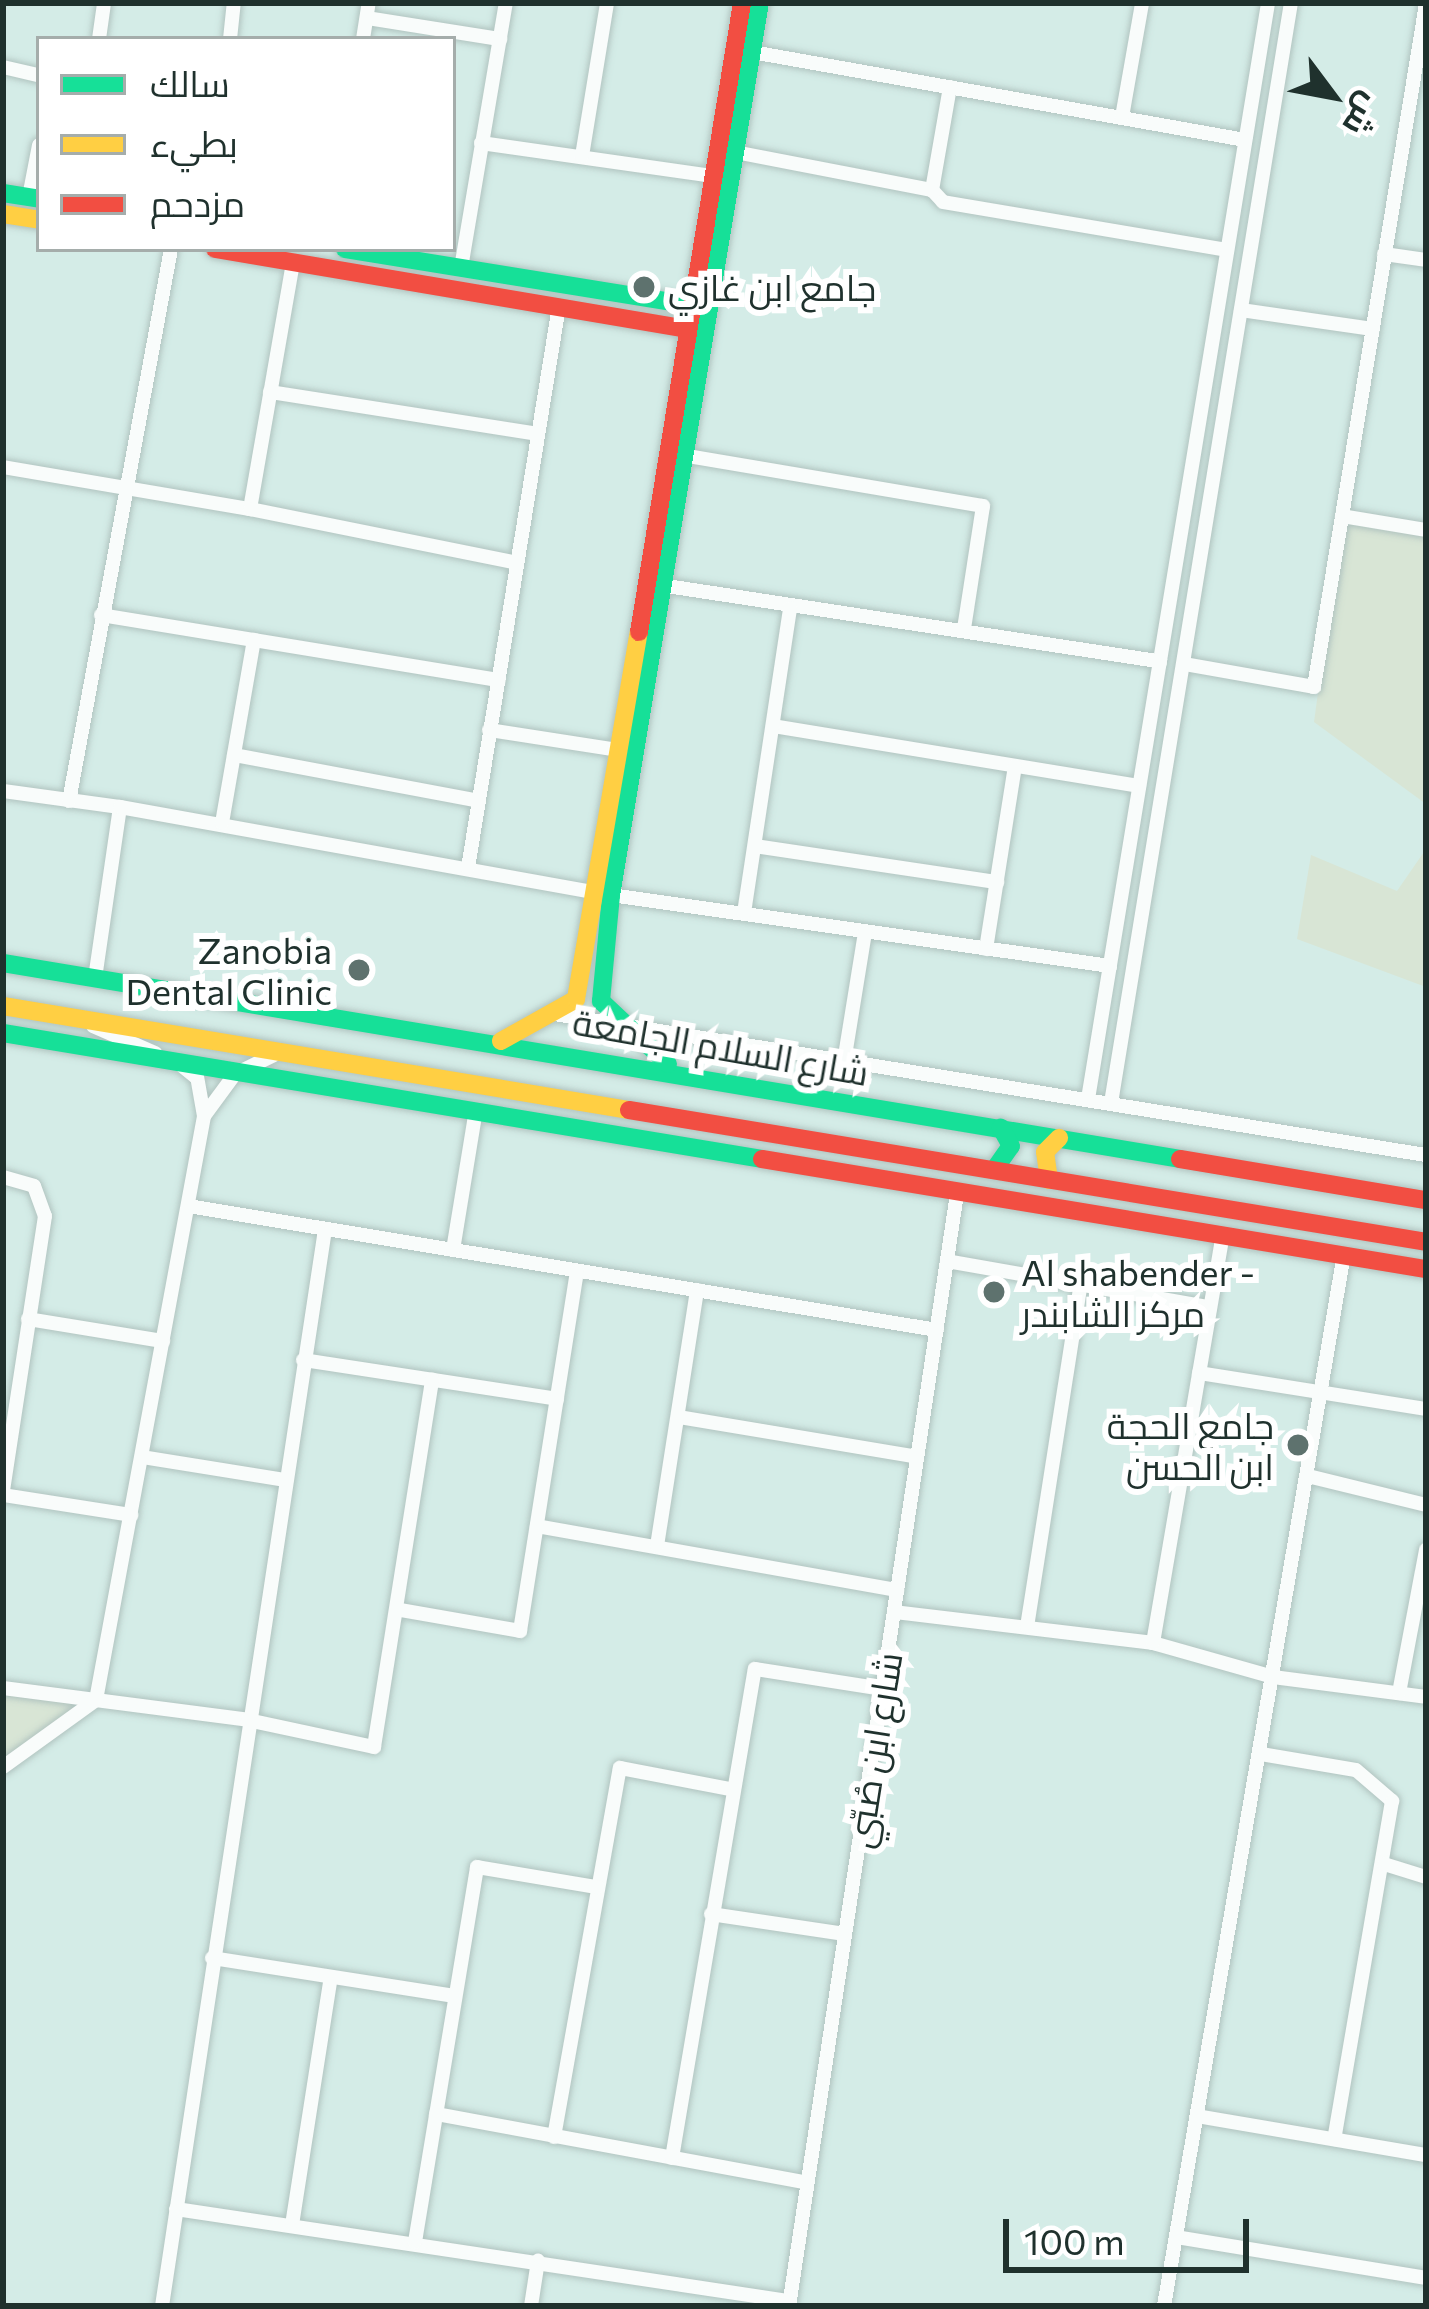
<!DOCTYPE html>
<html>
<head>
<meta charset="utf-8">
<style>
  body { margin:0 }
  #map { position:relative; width:1429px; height:2309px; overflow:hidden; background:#d4ece7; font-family:Commissioner,Cairo,sans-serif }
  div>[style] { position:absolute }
  .green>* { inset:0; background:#d8e5d5 }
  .roads { filter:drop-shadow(0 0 3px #b1c4c0) drop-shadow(0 0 3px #b1c4c0) }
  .street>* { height:14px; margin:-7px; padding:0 7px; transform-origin:7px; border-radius:7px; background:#f9fcfb }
  .fast>* { height:18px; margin:-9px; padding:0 9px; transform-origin:9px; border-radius:9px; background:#16e098 }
  .slow>* { height:18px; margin:-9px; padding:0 9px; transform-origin:9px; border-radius:9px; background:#ffcf43 }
  .jam>* { height:18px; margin:-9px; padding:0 9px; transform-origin:9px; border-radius:9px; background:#f24e42 }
  .dots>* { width:33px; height:33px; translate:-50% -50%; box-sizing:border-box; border:6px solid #fff; border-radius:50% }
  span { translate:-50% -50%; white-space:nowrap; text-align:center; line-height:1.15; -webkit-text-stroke:12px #fff; paint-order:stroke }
  .poi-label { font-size:36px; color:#1f312d }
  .left { translate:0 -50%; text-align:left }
  .right { translate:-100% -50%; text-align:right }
  .street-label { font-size:36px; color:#1f312d }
  .frame { position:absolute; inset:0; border:6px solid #1f312d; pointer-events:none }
  .legend { position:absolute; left:36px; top:36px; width:420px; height:216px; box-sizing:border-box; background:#fff; border:3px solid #a5adab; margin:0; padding:15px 21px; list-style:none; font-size:36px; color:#1f312d }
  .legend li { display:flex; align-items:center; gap:24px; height:60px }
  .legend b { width:60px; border:3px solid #a5adab }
  .north { position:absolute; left:1273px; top:36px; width:120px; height:120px; -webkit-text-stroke:9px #fff; paint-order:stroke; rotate:122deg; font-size:33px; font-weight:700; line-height:48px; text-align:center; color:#1f312d }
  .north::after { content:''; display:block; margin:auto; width:42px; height:54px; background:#1f312d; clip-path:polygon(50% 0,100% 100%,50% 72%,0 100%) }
  .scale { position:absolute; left:1003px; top:2219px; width:246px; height:54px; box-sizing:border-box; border:6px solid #1f312d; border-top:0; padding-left:15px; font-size:36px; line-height:42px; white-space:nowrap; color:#1f312d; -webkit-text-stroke:9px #fff; paint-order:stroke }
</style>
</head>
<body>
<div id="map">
  <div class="green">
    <div style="clip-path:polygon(1342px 516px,1426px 530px,1426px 804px,1314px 722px)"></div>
    <div style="clip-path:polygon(1426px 849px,1426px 987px,1297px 939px,1311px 855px,1397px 891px)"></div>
    <div style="clip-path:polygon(3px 1686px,96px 1700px,3px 1767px)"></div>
  </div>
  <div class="roads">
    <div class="street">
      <div style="left:367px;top:18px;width:135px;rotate:9deg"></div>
      <div style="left:99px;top:39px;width:36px;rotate:-82deg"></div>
      <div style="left:230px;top:39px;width:36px;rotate:-84deg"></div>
      <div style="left:363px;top:39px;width:36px;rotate:-81deg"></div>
      <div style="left:752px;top:52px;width:501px;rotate:10.12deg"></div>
      <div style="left:3px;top:67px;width:37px;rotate:13deg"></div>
      <div style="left:950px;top:87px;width:105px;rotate:99.9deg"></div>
      <div style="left:932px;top:190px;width:16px;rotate:47deg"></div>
      <div style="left:943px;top:202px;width:288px;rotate:9.6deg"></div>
      <div style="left:1122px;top:117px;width:116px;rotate:-80deg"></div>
      <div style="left:481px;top:143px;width:233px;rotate:8.1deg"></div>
      <div style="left:735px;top:152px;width:201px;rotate:10.9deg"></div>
      <div style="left:582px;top:156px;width:155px;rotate:-80.7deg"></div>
      <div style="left:29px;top:197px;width:53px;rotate:-79.1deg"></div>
      <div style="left:1384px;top:254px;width:42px;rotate:8.1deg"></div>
      <div style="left:461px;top:268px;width:269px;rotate:-80.4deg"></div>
      <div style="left:1241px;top:310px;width:133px;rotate:8.2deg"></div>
      <div style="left:270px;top:392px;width:271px;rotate:8.9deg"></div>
      <div style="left:688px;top:456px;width:299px;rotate:9.6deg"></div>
      <div style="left:983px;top:506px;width:124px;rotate:98.8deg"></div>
      <div style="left:3px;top:467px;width:251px;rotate:9.7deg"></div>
      <div style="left:250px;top:509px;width:251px;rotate:-80.1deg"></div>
      <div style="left:250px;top:509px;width:272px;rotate:11.4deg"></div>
      <div style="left:1342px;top:516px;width:85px;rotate:9.5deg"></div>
      <div style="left:667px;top:586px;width:499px;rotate:8.7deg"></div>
      <div style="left:101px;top:615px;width:403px;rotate:9.3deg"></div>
      <div style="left:1185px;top:664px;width:131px;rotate:10.1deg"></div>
      <div style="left:1314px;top:687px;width:692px;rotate:-80.69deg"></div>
      <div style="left:773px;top:726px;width:371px;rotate:9.3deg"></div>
      <div style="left:489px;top:730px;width:131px;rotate:8.8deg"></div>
      <div style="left:234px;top:755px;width:249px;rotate:10.6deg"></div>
      <div style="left:3px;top:791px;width:118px;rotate:7.8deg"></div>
      <div style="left:120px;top:807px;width:173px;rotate:98.3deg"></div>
      <div style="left:69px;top:801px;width:561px;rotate:-79.53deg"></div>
      <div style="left:120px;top:807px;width:481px;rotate:10.2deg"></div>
      <div style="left:222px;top:823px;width:186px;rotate:-80.1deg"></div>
      <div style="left:755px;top:846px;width:245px;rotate:8.5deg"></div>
      <div style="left:468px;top:868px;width:569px;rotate:-80.8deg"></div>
      <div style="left:611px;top:895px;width:504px;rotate:8.1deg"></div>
      <div style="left:744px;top:913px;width:308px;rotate:-81.4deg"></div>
      <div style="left:986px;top:949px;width:185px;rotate:-81deg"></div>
      <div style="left:554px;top:1014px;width:883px;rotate:9.19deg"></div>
      <div style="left:93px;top:1026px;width:68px;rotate:23.5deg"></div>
      <div style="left:844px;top:1062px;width:132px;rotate:-80.8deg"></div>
      <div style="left:1088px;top:1099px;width:1111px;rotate:-80.67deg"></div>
      <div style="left:1111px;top:1103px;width:1115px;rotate:-80.71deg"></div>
      <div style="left:204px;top:1116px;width:52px;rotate:-53.6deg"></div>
      <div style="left:235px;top:1074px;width:43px;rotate:-26deg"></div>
      <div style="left:3px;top:1177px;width:32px;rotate:16deg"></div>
      <div style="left:34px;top:1186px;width:32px;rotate:70deg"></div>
      <div style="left:45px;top:1216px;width:276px;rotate:98.7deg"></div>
      <div style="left:188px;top:1206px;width:759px;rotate:9.4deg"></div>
      <div style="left:453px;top:1250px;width:137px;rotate:-80.7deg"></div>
      <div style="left:947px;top:1261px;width:266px;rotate:10deg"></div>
      <div style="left:28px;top:1319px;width:137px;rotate:9.3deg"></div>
      <div style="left:303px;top:1360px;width:257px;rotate:8.7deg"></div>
      <div style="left:1199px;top:1373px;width:230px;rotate:9deg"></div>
      <div style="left:679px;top:1417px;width:241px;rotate:9.5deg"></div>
      <div style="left:142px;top:1457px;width:145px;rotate:9.1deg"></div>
      <div style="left:1308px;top:1476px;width:122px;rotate:13.8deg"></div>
      <div style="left:3px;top:1495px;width:130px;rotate:8.9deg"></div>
      <div style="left:537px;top:1526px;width:366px;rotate:10.1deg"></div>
      <div style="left:657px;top:1546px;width:259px;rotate:-81.1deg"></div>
      <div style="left:401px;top:1610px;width:121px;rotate:10deg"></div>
      <div style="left:520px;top:1631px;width:364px;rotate:-81deg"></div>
      <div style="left:894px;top:1612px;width:261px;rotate:6.8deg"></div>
      <div style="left:1153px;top:1643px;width:125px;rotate:15.8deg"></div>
      <div style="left:1273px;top:1677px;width:154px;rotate:7.4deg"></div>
      <div style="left:1027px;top:1627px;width:347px;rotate:-81.1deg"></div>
      <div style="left:1153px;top:1643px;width:414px;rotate:-80.3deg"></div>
      <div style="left:3px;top:1688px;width:247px;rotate:7.4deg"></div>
      <div style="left:248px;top:1720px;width:129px;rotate:12.1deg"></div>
      <div style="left:374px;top:1747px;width:372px;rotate:-81deg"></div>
      <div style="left:1399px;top:1693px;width:146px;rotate:-79.3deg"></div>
      <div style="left:1261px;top:1754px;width:96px;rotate:9.6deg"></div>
      <div style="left:1356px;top:1770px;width:48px;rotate:40.7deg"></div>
      <div style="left:1392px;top:1801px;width:343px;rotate:99.7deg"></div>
      <div style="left:3px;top:1767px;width:115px;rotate:-35.8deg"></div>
      <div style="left:96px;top:1700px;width:594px;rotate:-79.52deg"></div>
      <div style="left:204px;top:1116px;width:39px;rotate:-100deg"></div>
      <div style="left:197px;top:1078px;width:21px;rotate:-141deg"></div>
      <div style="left:1384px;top:1864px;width:44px;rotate:17.2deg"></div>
      <div style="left:711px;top:1914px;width:135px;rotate:8.5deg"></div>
      <div style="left:212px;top:1958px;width:245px;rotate:8.9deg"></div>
      <div style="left:436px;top:2114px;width:377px;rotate:10.5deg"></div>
      <div style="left:1197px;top:2116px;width:232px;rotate:9.7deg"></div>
      <div style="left:554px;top:2137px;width:375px;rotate:-79.9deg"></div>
      <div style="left:620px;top:1768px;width:112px;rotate:10.8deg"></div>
      <div style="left:672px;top:2158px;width:496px;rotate:-80.4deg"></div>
      <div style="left:755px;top:1669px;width:129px;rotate:8.9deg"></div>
      <div style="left:176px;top:2209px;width:620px;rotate:8.54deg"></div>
      <div style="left:292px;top:2225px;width:251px;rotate:-81.1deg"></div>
      <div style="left:1176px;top:2237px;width:253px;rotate:9.3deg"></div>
      <div style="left:415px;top:2242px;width:380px;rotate:-80.6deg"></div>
      <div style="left:477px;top:1867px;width:122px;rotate:9.5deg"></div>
      <div style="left:162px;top:2306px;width:1089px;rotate:-81.39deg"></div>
      <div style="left:531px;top:2306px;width:46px;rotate:-81.2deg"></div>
      <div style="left:789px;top:2306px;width:1125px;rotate:-81.41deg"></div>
      <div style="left:1164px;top:2306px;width:1067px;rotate:-80.29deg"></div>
    </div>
    <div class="fast">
      <div style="left:3px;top:193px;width:36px;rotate:9deg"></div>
      <div style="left:345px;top:249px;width:351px;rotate:9.2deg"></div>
      <div style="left:3px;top:963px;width:1193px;rotate:9.45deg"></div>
      <div style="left:3px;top:1033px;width:769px;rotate:9.43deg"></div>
      <div style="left:668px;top:1064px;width:92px;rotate:-136.8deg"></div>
      <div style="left:601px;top:1001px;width:106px;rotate:-84.6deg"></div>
      <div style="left:611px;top:895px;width:904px;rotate:-80.52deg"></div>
      <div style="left:994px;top:1170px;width:29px;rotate:-55deg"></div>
      <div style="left:1011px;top:1146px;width:21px;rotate:-119deg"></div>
    </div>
    <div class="slow">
      <div style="left:3px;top:214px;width:36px;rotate:9deg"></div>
      <div style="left:3px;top:1006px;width:635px;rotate:9.43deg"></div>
      <div style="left:501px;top:1041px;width:86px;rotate:-29.2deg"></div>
      <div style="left:576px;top:999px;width:372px;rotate:-80.3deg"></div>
      <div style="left:1049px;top:1180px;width:28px;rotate:-98deg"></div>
      <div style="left:1045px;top:1152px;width:20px;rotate:-45deg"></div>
    </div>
    <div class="jam">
      <div style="left:215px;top:249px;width:480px;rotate:9.6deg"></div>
      <div style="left:639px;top:632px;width:637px;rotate:-80.7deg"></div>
      <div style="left:629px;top:1110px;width:808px;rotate:9.4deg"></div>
      <div style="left:762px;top:1159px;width:673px;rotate:9.41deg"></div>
      <div style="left:1180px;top:1159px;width:249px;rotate:9.5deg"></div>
    </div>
  </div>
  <div class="dots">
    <div style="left:644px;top:287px;background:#5e726e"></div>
    <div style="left:359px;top:970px;background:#5e726e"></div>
    <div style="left:994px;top:1292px;background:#5e726e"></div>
    <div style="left:1298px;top:1445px;background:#5e726e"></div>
  </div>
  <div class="poi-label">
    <span class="left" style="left:668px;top:287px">جامع ابن غازي</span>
    <span class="right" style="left:332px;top:970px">Zanobia<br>Dental Clinic</span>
    <span class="left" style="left:1021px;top:1292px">Al shabender -<br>مركز الشابندر</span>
    <span class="right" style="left:1274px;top:1445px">جامع الحجة<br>ابن الحسن</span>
  </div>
  <div class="street-label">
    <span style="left:721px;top:1046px;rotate:10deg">شارع السلام الجامعة</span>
    <span style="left:873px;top:1750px;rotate:-81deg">شارع ابن صُبّي</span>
  </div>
  <div class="frame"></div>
  <ul class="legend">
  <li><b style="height:15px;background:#16e098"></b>سالك</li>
  <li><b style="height:15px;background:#ffcf43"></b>بطيء</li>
  <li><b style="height:15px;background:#f24e42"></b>مزدحم</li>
  </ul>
  <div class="north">ش</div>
  <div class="scale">100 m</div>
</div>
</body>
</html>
